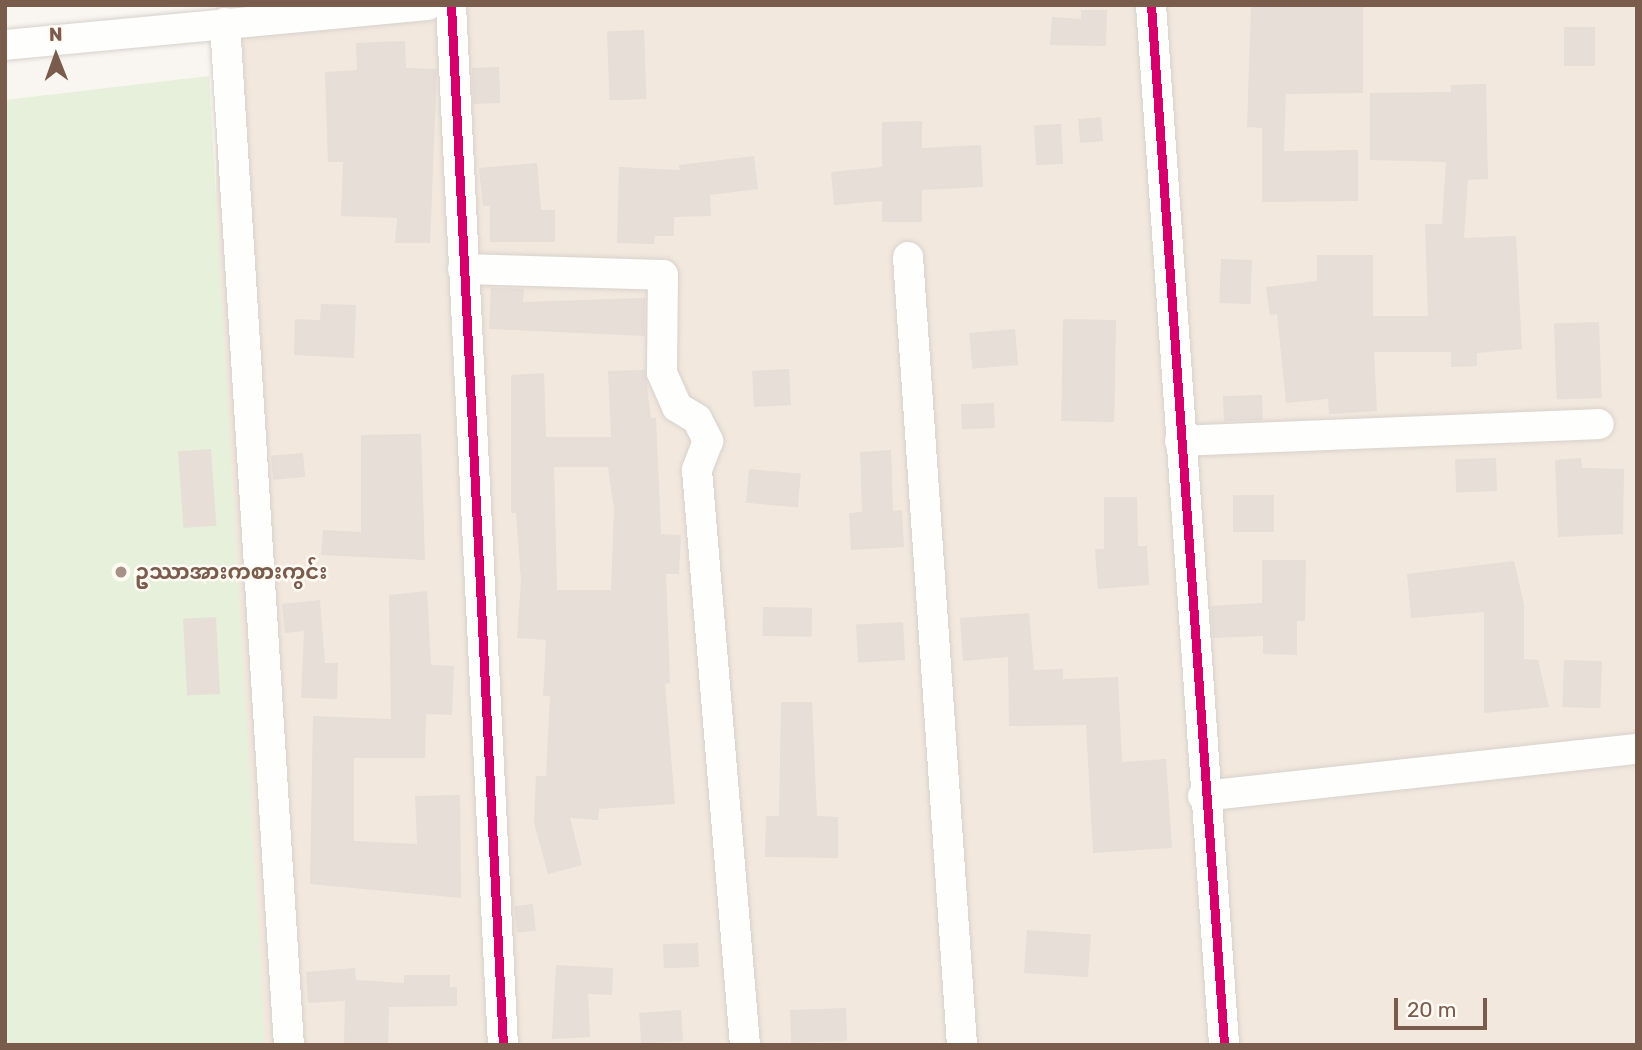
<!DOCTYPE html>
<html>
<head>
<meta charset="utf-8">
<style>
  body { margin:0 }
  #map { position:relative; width:1642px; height:1050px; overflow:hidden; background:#f9f5f0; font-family:Rubik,"Noto Sans Myanmar",sans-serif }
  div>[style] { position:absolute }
  .residential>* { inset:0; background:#f2e8de; transform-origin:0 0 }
  .green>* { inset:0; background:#e7f0db }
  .building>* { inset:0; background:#e6ded7; transform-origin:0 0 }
  .roads { filter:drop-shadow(0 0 2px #d7d1cb) drop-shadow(0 0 2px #d7d1cb) }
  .minor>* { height:30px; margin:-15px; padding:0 15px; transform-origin:15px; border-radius:15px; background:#fefefd }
  .cycleway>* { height:9px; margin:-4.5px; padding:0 4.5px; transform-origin:4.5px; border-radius:4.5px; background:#d6006c }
  .dots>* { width:19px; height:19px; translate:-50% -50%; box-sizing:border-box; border:4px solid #fffaf3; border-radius:50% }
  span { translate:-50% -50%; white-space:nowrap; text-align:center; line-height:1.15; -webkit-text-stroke:5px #fffaf3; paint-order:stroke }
  .poi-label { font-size:21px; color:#7a5c4d; font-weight:700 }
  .left { translate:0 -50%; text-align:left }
  .frame { position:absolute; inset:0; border:7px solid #7a5c4d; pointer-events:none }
  .north { position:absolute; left:21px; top:21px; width:70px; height:70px; -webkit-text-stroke:5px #fffaf3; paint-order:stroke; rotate:359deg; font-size:19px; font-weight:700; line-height:28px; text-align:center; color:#7a5c4d }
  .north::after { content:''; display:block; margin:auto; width:24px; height:32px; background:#7a5c4d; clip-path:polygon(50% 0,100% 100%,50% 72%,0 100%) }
  .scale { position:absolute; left:1394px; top:998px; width:93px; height:32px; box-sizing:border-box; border:4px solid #7a5c4d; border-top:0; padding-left:9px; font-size:21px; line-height:24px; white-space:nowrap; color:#7a5c4d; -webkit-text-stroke:5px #fffaf3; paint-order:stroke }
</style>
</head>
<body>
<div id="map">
  <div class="residential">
    <div style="left:216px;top:5px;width:1421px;height:1042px"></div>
  </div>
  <div class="green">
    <div style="clip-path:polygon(209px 76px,265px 1045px,5px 1045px,5px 100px)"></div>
  </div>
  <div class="building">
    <div style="clip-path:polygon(1251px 5px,1363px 5px,1363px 93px,1286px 94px,1284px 151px,1358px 150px,1358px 201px,1262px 202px,1262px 128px,1247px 127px)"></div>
    <div style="clip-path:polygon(1081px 10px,1107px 10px,1106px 46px,1050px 45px,1052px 17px,1081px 19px)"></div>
    <div style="left:1564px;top:27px;width:31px;height:39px"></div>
    <div style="left:644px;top:30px;width:69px;height:37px;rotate:88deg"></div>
    <div style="clip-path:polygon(405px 41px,406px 68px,437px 69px,430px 243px,395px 243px,397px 218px,341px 216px,343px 162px,328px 162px,325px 72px,357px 70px,356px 43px)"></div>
    <div style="left:499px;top:67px;width:36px;height:27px;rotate:88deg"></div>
    <div style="clip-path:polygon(1486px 84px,1488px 179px,1468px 180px,1464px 238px,1516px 236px,1522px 349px,1477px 353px,1477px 366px,1451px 367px,1451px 352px,1374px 352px,1377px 411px,1329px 414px,1328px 399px,1286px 403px,1277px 314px,1270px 315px,1266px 287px,1317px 281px,1317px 255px,1373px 255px,1373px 316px,1428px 316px,1425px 224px,1442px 224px,1446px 162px,1370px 160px,1370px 93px,1451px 92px,1451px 85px)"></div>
    <div style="left:1101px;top:117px;width:24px;height:23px;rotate:85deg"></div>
    <div style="clip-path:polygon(922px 121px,922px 148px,981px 145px,983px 187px,922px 190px,922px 222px,882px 222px,882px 201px,834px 205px,831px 172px,882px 167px,882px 122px)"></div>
    <div style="left:1061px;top:124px;width:40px;height:27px;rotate:87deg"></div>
    <div style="clip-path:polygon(754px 156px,758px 189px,710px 195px,711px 216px,674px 217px,674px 236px,655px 236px,654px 244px,617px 243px,619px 167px,680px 170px,679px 165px)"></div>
    <div style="clip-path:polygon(537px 163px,541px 210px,555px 210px,555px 242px,490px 242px,490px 206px,483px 206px,479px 168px)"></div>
    <div style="left:1221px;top:259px;width:31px;height:44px;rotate:2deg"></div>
    <div style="clip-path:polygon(491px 288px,524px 289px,523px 302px,645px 298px,645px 336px,489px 329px)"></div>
    <div style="clip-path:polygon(321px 304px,356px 305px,354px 358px,294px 355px,295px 319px,320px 320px)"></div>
    <div style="left:1116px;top:320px;width:102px;height:53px;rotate:91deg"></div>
    <div style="left:1599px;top:322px;width:76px;height:45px;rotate:88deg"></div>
    <div style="left:1015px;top:329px;width:36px;height:46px;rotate:85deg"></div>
    <div style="left:789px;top:369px;width:36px;height:37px;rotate:87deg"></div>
    <div style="clip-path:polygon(evenodd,645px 370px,651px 418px,656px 418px,661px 534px,681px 535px,679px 574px,666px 574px,670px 683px,665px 684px,675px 804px,599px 809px,598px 820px,570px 818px,582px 865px,548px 874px,534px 823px,536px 776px,546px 776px,550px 696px,543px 696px,546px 640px,517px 638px,521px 580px,516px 513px,511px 513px,511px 375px,544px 373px,546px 437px,611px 437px,608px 371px,645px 370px,554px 467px,608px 467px,614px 509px,611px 590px,557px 590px,554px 467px)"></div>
    <div style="left:1262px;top:395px;width:25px;height:39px;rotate:88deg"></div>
    <div style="left:994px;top:403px;width:25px;height:33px;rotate:88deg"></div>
    <div style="clip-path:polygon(421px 434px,425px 560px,321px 555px,323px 530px,361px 532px,361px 435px)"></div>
    <div style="left:211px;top:449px;width:77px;height:33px;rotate:86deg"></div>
    <div style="clip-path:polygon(891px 450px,893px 511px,902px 510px,904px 547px,851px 550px,849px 513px,862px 512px,860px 452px)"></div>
    <div style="left:303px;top:453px;width:24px;height:32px;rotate:85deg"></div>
    <div style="left:1496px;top:458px;width:33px;height:41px;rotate:88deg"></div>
    <div style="clip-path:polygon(1581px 458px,1582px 468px,1624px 469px,1623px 534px,1558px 537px,1555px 460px)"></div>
    <div style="left:749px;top:469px;width:52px;height:34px;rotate:5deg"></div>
    <div style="left:1233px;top:495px;width:41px;height:37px"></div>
    <div style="clip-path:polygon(1104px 497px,1137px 497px,1138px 546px,1147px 546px,1149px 585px,1098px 589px,1095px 549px,1104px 549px)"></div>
    <div style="clip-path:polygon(1262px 560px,1306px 560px,1305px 621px,1297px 621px,1297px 655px,1263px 654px,1263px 636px,1213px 638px,1211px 606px,1262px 603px)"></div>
    <div style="clip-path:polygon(1514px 561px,1524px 604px,1524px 659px,1538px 660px,1549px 707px,1484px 713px,1484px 612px,1411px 618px,1407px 574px)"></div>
    <div style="clip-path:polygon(427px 591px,431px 665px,454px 666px,452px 715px,426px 714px,425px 758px,354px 758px,354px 841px,417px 844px,415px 796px,460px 795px,461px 898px,310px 884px,313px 716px,391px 719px,389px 595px)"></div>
    <div style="clip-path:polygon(320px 600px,325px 663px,338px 663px,337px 699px,301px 698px,304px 631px,285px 633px,282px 604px)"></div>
    <div style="left:763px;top:607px;width:49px;height:29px;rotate:1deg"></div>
    <div style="clip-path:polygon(1029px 613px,1034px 670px,1063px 669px,1063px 679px,1118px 677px,1122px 762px,1166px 759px,1172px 848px,1093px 853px,1086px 725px,1009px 726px,1008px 657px,963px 661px,960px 618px)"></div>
    <div style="left:216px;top:617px;width:77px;height:33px;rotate:87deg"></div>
    <div style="left:903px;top:622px;width:38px;height:47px;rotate:87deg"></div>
    <div style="left:1564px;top:660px;width:38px;height:47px;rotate:2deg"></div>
    <div style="clip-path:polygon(781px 702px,812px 702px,817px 816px,838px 817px,838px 858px,765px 857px,766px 816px,779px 816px)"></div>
    <div style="left:533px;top:904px;width:27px;height:19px;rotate:84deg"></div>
    <div style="left:1027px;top:930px;width:64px;height:43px;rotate:4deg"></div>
    <div style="left:698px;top:943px;width:24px;height:35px;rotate:88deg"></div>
    <div style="clip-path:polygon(556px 965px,613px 968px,612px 995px,588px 994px,590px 1037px,552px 1039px)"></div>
    <div style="clip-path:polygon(355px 968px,356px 980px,404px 983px,404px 975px,450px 975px,450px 987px,457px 987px,457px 1006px,389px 1007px,388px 1045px,344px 1045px,345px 1001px,308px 1003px,306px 972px)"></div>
    <div style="left:846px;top:1008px;width:33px;height:56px;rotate:88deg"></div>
    <div style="left:681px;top:1010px;width:31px;height:42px;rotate:86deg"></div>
  </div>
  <div class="roads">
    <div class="minor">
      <div style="left:451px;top:5px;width:1041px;rotate:87.14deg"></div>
      <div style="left:1151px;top:5px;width:1043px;rotate:85.98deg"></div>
      <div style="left:225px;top:23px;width:1024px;rotate:86.42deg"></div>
      <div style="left:5px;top:45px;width:425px;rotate:-5.4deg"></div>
      <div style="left:908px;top:257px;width:790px;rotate:86.08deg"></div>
      <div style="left:463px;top:269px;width:200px;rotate:1.7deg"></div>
      <div style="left:663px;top:275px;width:98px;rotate:90.6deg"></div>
      <div style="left:662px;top:373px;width:37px;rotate:66deg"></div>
      <div style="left:677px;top:407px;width:23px;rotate:31deg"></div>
      <div style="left:697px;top:419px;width:25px;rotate:63deg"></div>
      <div style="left:708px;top:441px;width:31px;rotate:111deg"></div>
      <div style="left:697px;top:470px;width:577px;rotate:85.23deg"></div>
      <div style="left:1180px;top:441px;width:419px;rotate:-2.3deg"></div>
      <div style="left:1203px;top:796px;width:437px;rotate:-6.2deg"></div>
    </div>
  </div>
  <div class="cycleway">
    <div style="left:451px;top:5px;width:1041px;rotate:87.14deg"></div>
    <div style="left:1151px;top:5px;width:1043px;rotate:85.98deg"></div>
  </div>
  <div class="dots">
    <div style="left:121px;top:572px;background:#a69286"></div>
  </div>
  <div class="poi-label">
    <span class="left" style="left:135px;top:572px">ဥဿာ‌အားကစားကွင်း</span>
  </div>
  <div class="frame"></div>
  <div class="north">N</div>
  <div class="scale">20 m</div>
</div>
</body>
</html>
